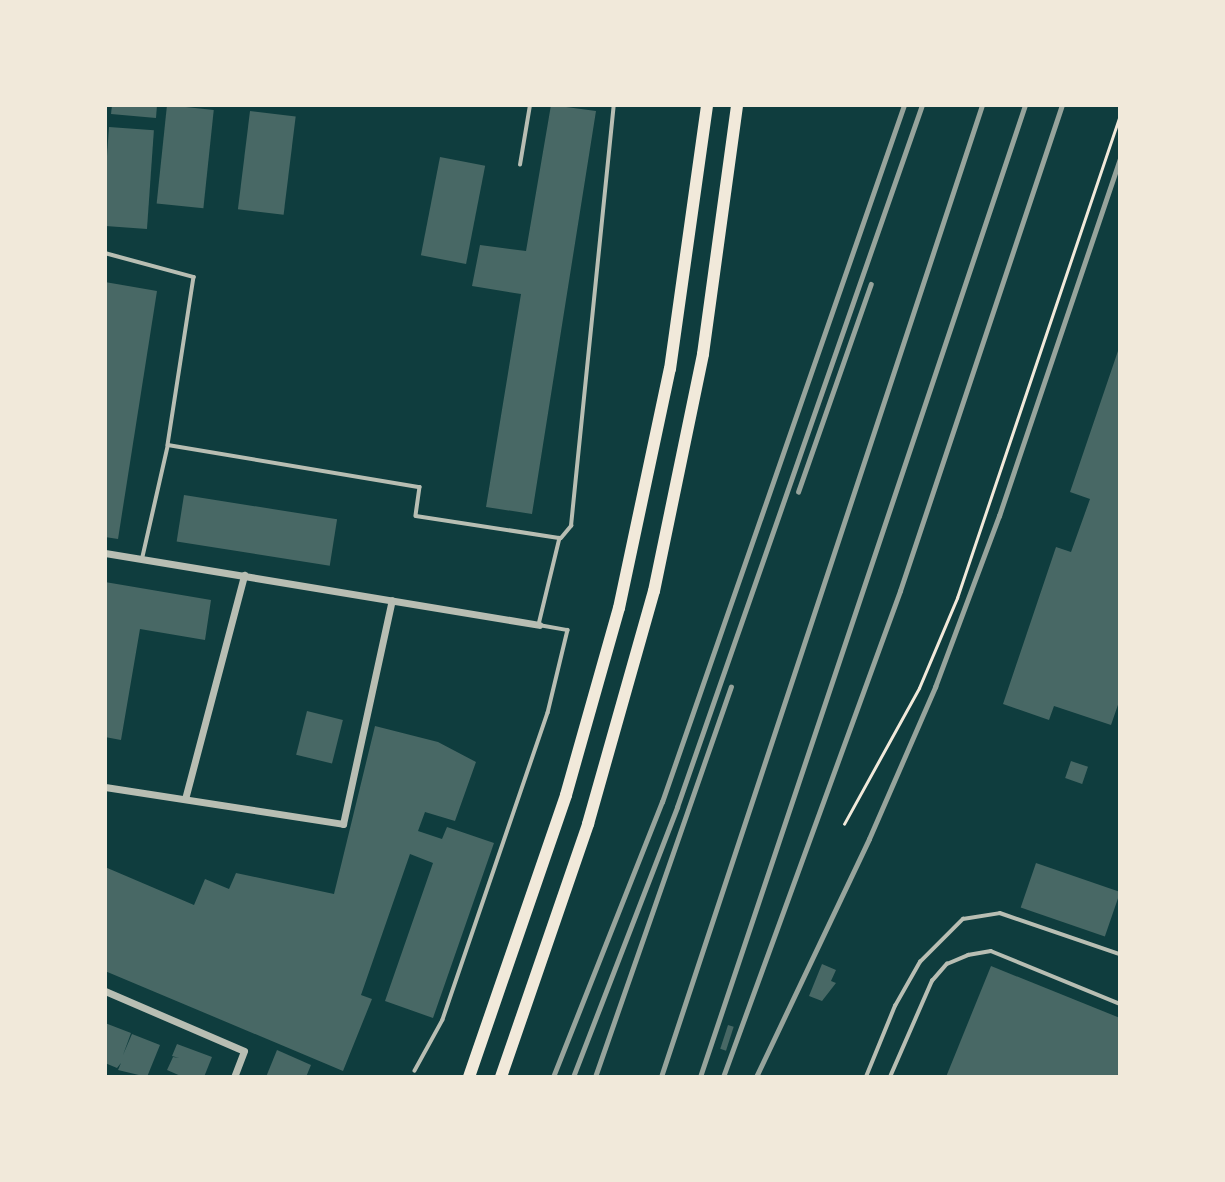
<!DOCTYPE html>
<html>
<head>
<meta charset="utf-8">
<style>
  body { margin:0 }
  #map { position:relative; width:1225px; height:1182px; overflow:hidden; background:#0f3d3e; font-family:Ubuntu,sans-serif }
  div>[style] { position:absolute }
  .building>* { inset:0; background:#486865; transform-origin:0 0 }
  .path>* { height:2.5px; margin:-1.25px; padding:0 1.25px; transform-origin:1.25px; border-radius:1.25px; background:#f1e9da }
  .service>* { height:3.5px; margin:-1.75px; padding:0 1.75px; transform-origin:1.75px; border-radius:1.75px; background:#b8beb3 }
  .minor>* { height:7px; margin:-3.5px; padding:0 3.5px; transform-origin:3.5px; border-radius:3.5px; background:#b8beb3 }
  .motorway>* { height:12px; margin:-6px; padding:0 6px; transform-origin:6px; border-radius:6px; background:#f1e9da }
  .rail>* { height:4.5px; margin:-2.25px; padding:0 2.25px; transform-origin:2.25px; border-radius:2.25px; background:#97a49c }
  span { translate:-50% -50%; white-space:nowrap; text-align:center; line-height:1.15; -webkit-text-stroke:5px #f1e9da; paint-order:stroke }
  .frame { position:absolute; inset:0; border:107px solid #f1e9da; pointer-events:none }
</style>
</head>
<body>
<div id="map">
  <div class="building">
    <div style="clip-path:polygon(112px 105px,157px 105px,156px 118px,111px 114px)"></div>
    <div style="left:167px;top:105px;width:47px;height:99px;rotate:6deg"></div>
    <div style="clip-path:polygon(551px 105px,596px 111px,532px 514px,486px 507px,521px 294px,472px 286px,480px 245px,526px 251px)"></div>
    <div style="left:250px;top:111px;width:46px;height:99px;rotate:7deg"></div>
    <div style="left:109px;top:127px;width:45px;height:99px;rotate:4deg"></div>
    <div style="left:440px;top:157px;width:46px;height:100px;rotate:11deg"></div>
    <div style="clip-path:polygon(105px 282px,157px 291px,118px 539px,105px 537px)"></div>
    <div style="clip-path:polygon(1120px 345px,1120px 699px,1111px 725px,1054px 706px,1049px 720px,1003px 704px,1056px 547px,1071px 552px,1090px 499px,1070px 492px)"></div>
    <div style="left:184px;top:495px;width:155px;height:47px;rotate:9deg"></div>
    <div style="clip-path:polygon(105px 582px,211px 600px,205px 640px,140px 629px,121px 740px,105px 737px)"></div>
    <div style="left:307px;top:711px;width:37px;height:45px;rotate:14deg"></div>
    <div style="clip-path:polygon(375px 726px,438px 742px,476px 762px,455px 821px,425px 812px,418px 831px,442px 839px,447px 827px,494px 843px,433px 1018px,385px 1001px,433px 863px,410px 854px,361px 995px,372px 999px,343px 1071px,105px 971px,105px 867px,194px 905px,205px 879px,229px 889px,236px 873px,334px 894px)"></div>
    <div style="left:1071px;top:761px;width:18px;height:18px;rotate:19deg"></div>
    <div style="left:1036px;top:863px;width:89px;height:47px;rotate:19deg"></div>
    <div style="clip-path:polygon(822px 964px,836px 970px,831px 981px,836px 983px,822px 1001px,809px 996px)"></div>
    <div style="clip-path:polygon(991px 966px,1120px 1018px,1120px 1077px,946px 1077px)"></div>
    <div style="clip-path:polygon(105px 1023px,131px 1033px,123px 1055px,132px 1034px,160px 1045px,147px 1077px,118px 1070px,121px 1063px,117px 1068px,105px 1063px)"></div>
    <div style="left:728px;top:1025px;width:6px;height:25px;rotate:18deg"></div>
    <div style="clip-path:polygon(177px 1044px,212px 1057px,204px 1077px,183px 1077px,167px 1070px,173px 1057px,179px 1058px,172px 1056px)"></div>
    <div style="clip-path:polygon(277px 1050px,311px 1065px,306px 1077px,266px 1077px)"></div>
  </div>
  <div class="path">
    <div style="left:844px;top:824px;width:155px;rotate:-61.1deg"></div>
    <div style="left:919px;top:688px;width:98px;rotate:-67.1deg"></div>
    <div style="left:957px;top:598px;width:510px;rotate:-71.35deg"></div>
  </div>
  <div class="service">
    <div style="left:520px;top:165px;width:61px;rotate:-80.5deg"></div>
    <div style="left:105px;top:253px;width:92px;rotate:15.1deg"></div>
    <div style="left:194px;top:277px;width:170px;rotate:98.8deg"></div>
    <div style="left:561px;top:538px;width:16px;rotate:-50deg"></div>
    <div style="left:571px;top:526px;width:423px;rotate:-84.2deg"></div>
    <div style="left:142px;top:559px;width:117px;rotate:-77.2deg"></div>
    <div style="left:168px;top:445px;width:255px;rotate:9.5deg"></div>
    <div style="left:420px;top:487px;width:29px;rotate:98deg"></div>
    <div style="left:416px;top:516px;width:146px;rotate:8.7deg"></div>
    <div style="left:560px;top:538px;width:89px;rotate:103.6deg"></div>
    <div style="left:539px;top:625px;width:29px;rotate:10deg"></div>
    <div style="left:568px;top:630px;width:85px;rotate:103.5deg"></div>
    <div style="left:548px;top:713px;width:324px;rotate:108.9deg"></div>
    <div style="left:443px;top:1020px;width:58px;rotate:118.8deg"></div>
    <div style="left:866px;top:1077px;width:77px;rotate:-67.8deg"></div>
    <div style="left:895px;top:1006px;width:51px;rotate:-60.4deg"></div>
    <div style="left:920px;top:962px;width:61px;rotate:-45deg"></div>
    <div style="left:963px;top:919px;width:37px;rotate:-9deg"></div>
    <div style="left:1000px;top:913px;width:127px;rotate:18.9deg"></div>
    <div style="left:890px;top:1077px;width:105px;rotate:-66.4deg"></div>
    <div style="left:932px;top:981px;width:23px;rotate:-49deg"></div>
    <div style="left:947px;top:964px;width:23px;rotate:-23deg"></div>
    <div style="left:968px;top:955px;width:23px;rotate:-10deg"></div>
    <div style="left:991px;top:951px;width:139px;rotate:22.3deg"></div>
  </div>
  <div class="minor">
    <div style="left:105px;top:553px;width:440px;rotate:9.4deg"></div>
    <div style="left:105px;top:787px;width:241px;rotate:8.8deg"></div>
    <div style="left:343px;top:824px;width:229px;rotate:-77.7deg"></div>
    <div style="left:185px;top:799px;width:232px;rotate:-75.2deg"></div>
    <div style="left:105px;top:991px;width:151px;rotate:23.3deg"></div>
    <div style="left:244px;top:1051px;width:28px;rotate:111deg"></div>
  </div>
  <div class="motorway">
    <div style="left:469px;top:1077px;width:298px;rotate:-71deg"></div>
    <div style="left:566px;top:795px;width:194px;rotate:-74.2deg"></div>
    <div style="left:619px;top:608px;width:244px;rotate:-78deg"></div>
    <div style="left:670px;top:369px;width:267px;rotate:-82deg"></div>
    <div style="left:501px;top:1077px;width:268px;rotate:-71deg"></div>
    <div style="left:588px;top:824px;width:242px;rotate:-74.2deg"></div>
    <div style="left:654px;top:591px;width:242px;rotate:-78.3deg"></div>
    <div style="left:703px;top:354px;width:251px;rotate:-82.2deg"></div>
  </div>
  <div class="rail">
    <div style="left:798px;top:492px;width:220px;rotate:-70.7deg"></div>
    <div style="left:553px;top:1077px;width:296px;rotate:-68.4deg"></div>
    <div style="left:662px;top:802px;width:738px;rotate:-70.85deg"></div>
    <div style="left:573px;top:1077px;width:289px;rotate:-68.9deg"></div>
    <div style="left:677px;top:807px;width:744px;rotate:-70.76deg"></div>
    <div style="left:595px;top:1077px;width:413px;rotate:-70.8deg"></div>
    <div style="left:661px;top:1077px;width:1024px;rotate:-71.72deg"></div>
    <div style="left:700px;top:1077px;width:1025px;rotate:-71.51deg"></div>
    <div style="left:723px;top:1077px;width:517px;rotate:-69.99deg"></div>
    <div style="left:900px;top:591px;width:512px;rotate:-71.57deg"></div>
    <div style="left:756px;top:1077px;width:263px;rotate:-64.6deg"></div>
    <div style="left:869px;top:839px;width:166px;rotate:-66.5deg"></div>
    <div style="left:935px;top:687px;width:183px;rotate:-69.5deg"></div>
    <div style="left:999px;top:516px;width:377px;rotate:-71.3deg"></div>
  </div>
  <div class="frame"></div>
</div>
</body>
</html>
